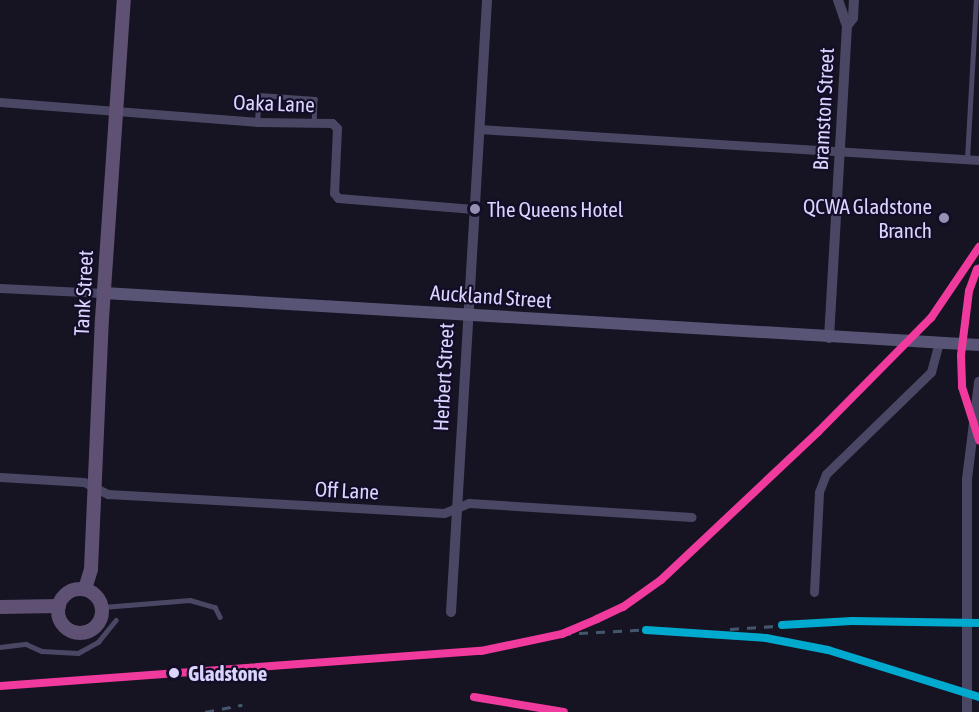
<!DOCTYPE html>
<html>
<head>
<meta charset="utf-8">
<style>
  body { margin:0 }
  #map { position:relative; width:979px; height:712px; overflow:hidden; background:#161322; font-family:"Asap Condensed",sans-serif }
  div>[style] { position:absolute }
  .service>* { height:4.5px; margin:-2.25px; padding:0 2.25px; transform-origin:2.25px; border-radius:2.25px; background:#494763 }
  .minor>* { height:9px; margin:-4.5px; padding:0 4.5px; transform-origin:4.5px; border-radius:4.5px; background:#494763 }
  .tertiary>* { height:10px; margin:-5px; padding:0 5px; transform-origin:5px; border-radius:5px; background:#494763 }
  .secondary>* { height:12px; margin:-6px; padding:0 6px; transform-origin:6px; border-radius:6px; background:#575475 }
  .primary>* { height:14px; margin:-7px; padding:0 7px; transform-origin:7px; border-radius:7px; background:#5f5174 }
  .primary>.ring { margin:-7px; padding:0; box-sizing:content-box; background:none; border:14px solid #5f5174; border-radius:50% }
  .rail>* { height:3px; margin-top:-1.5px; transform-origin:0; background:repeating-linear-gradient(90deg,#43566c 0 9px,transparent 0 17px) }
  .rail-1>* { height:8px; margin:-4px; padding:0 4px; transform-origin:4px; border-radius:4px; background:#f13a9d }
  .rail-2>* { height:8px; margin:-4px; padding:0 4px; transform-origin:4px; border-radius:4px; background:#00a9ce }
  .dots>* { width:16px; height:16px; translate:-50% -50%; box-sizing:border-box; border:3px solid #130d28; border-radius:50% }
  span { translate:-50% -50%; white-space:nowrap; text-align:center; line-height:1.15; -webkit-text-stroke:4.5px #130d28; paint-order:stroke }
  .street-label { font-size:21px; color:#dbd4ff }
  .poi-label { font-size:21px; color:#dbd4ff }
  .right { translate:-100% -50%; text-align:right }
  .left { translate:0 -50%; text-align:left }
  .stop-label { font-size:21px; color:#dbd4ff; font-weight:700 }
</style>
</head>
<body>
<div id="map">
  <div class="service">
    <div style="left:257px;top:122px;width:27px;rotate:-86deg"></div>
    <div style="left:259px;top:95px;width:56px;rotate:4.1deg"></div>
    <div style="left:315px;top:99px;width:23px;rotate:92deg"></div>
    <div style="left:967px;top:159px;width:159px;rotate:-86.8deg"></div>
    <div style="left:103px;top:607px;width:87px;rotate:-4.6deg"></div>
    <div style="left:190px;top:600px;width:26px;rotate:16deg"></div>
    <div style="left:215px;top:607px;width:11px;rotate:63deg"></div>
    <div style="left:0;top:647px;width:26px;rotate:-7deg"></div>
    <div style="left:26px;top:644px;width:17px;rotate:24deg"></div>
    <div style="left:42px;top:651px;width:36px;rotate:3deg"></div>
    <div style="left:78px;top:653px;width:23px;rotate:-29deg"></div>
    <div style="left:98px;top:642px;width:28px;rotate:-51deg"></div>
  </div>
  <div class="minor">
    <div style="left:0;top:102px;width:258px;rotate:4.4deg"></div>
    <div style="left:257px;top:122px;width:75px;rotate:0.8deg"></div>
    <div style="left:332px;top:123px;width:7px;rotate:45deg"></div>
    <div style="left:337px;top:128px;width:65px;rotate:92.6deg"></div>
    <div style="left:334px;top:193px;width:6px;rotate:51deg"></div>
    <div style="left:338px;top:198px;width:136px;rotate:4.6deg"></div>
    <div style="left:479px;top:129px;width:501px;rotate:3.55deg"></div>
    <div style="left:0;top:288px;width:104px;rotate:2.8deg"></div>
    <div style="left:0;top:477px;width:84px;rotate:3.4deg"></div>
    <div style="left:84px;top:482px;width:27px;rotate:27deg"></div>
    <div style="left:108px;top:494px;width:161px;rotate:3.2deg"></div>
    <div style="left:269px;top:503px;width:175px;rotate:3.3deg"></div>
    <div style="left:444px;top:513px;width:27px;rotate:-22deg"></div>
    <div style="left:469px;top:503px;width:223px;rotate:3.6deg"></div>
    <div style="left:814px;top:592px;width:100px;rotate:-87.1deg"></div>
    <div style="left:819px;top:492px;width:19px;rotate:-69deg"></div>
    <div style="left:826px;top:474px;width:146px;rotate:-44.2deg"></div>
    <div style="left:931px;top:372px;width:30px;rotate:-75deg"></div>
  </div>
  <div class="tertiary">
    <div style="left:847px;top:26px;width:10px;rotate:-53deg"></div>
    <div style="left:853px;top:18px;width:18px;rotate:-87deg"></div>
    <div style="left:829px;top:338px;width:313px;rotate:-86.7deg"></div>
    <div style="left:847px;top:26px;width:28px;rotate:-109deg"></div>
    <div style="left:451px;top:612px;width:613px;rotate:-86.63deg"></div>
    <div style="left:967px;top:712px;width:233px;rotate:-90deg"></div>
    <div style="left:967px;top:479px;width:98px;rotate:-82.9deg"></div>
  </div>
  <div class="secondary">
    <div style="left:104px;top:293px;width:877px;rotate:3.4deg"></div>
  </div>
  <div class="primary">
    <div class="ring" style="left:58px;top:589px;width:30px;height:30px"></div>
    <div style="left:85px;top:589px;width:21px;rotate:-73deg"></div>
    <div style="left:91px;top:569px;width:250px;rotate:-87.5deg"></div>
    <div style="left:102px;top:319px;width:320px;rotate:-86.1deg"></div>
    <div style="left:0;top:607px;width:59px;rotate:-1deg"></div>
  </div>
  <div class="rail">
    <div style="left:979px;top:264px;width:29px;rotate:110deg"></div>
    <div style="left:969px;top:291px;width:64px;rotate:97.1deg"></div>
    <div style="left:961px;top:355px;width:32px;rotate:88deg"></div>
    <div style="left:962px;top:387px;width:56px;rotate:72.2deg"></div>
    <div style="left:730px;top:629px;width:122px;rotate:-3.8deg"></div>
    <div style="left:852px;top:621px;width:127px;rotate:0.9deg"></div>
    <div style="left:646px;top:630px;width:120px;rotate:3.8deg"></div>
    <div style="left:766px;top:638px;width:63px;rotate:11deg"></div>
    <div style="left:828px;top:650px;width:158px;rotate:17.3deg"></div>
    <div style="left:562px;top:634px;width:92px;rotate:-3.1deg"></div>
    <div style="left:474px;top:697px;width:91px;rotate:9.5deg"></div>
    <div style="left:205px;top:712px;width:38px;rotate:-11deg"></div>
  </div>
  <div class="rail-1">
    <div style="left:977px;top:269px;width:23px;rotate:110deg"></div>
    <div style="left:969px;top:291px;width:64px;rotate:97.1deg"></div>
    <div style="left:961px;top:355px;width:32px;rotate:88deg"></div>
    <div style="left:962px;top:387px;width:56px;rotate:72.2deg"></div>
    <div style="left:0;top:686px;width:482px;rotate:-4.2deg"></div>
    <div style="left:481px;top:651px;width:83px;rotate:-11.9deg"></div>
    <div style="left:562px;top:634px;width:38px;rotate:-23deg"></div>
    <div style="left:597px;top:619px;width:29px;rotate:-25deg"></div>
    <div style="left:623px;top:607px;width:47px;rotate:-35.4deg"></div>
    <div style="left:661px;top:580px;width:216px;rotate:-43.3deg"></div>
    <div style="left:818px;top:432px;width:161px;rotate:-45.3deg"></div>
    <div style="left:931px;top:318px;width:86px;rotate:-55.9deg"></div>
    <div style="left:474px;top:697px;width:91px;rotate:9.5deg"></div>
  </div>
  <div class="rail-2">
    <div style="left:782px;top:625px;width:70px;rotate:-3.3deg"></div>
    <div style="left:852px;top:621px;width:127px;rotate:0.9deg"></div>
    <div style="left:646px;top:630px;width:120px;rotate:3.8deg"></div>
    <div style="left:766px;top:638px;width:63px;rotate:11deg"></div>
    <div style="left:828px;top:650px;width:158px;rotate:17.3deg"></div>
  </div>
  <div class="dots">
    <div style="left:475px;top:209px;background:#9690b2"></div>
    <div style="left:944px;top:218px;background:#9690b2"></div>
    <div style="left:174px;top:673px;background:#dbd4ff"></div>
  </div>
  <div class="street-label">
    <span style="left:274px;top:103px;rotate:2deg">Oaka Lane</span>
    <span style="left:823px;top:109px;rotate:-87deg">Bramston Street</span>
    <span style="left:83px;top:293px;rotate:-87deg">Tank Street</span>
    <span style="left:491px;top:296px;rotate:4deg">Auckland Street</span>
    <span style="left:443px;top:377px;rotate:-87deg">Herbert Street</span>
    <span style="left:347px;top:490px;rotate:3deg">Off Lane</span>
  </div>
  <div class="poi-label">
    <span class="right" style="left:932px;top:218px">QCWA Gladstone<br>Branch</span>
    <span class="left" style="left:487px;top:209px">The Queens Hotel</span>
  </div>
  <div class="stop-label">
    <span class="left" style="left:188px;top:673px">Gladstone</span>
  </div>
</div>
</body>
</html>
